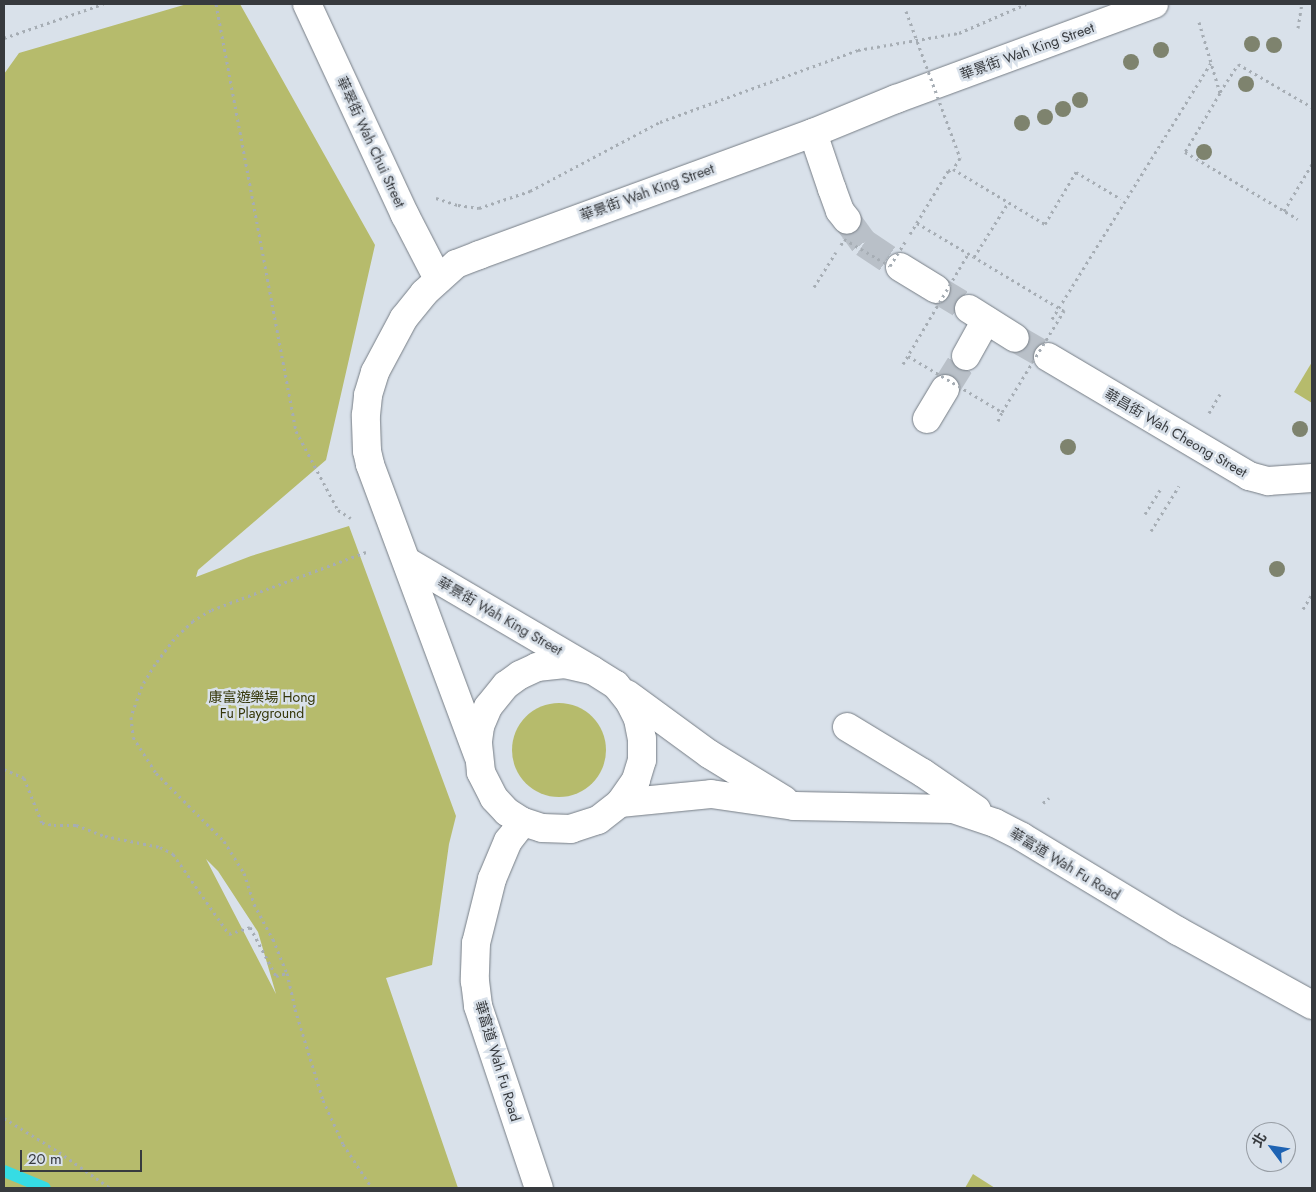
<!DOCTYPE html>
<html>
<head>
<meta charset="utf-8">
<style>
  body { margin:0 }
  #map { position:relative; width:1316px; height:1192px; overflow:hidden; background:#d9e1ea; font-family:Jost,"Noto Sans TC",sans-serif }
  div>[style] { position:absolute }
  .green>* { inset:0; background:#b6bb6c }
  .round { border-radius:50% }
  .stream>* { height:12px; margin:-6px; padding:0 6px; transform-origin:6px; border-radius:6px; background:#36dce4 }
  .minor-tunnel>* { height:28px; margin-top:-14px; transform-origin:0; background:repeating-linear-gradient(90deg,#b9c0c8 0 28px,transparent 0 42px) }
  .path>* { height:3px; margin-top:-1.5px; transform-origin:0; background:repeating-linear-gradient(90deg,#a6adb4 0 2.5px,transparent 0 6.5px) }
  .roads { filter:drop-shadow(0 0 1px #767d85) drop-shadow(0 0 1px #767d85) }
  .minor>* { height:28px; margin:-14px; padding:0 14px; transform-origin:14px; border-radius:14px; background:#fff }
  .path-bridge>* { height:3px; margin-top:-1.5px; transform-origin:0; background:repeating-linear-gradient(90deg,#a6adb4 0 2.5px,transparent 0 6.5px) }
  .trees>* { width:16px; height:16px; margin:-8px; border-radius:50%; background:#7e836e }
  span { translate:-50% -50%; white-space:nowrap; text-align:center; line-height:1.15; -webkit-text-stroke:5px #d9e1ea; paint-order:stroke }
  .street-label { font-size:14px; color:#373a3e }
  .park-label { font-size:14px; color:#343608 }
  .frame { position:absolute; inset:0; border:5px solid #373a3e; pointer-events:none }
  .north { position:absolute; left:1246px; top:1122px; width:50px; height:50px; box-sizing:border-box; background:#d9e1ea; border:1px solid #989ea5; border-radius:50%; rotate:301deg; font-size:14px; font-weight:700; line-height:20px; text-align:center; color:#373a3e }
  .north::after { content:''; display:block; margin:auto; width:18px; height:22px; background:#1e63b3; clip-path:polygon(50% 0,100% 100%,50% 72%,0 100%) }
  .scale { position:absolute; left:20px; top:1150px; width:122px; height:22px; box-sizing:border-box; border:2px solid #373a3e; border-top:0; padding-left:6px; font-size:15px; line-height:18px; white-space:nowrap; color:#373a3e; -webkit-text-stroke:4px #d9e1ea; paint-order:stroke }
</style>
</head>
<body>
<div id="map">
  <div class="green">
    <div style="clip-path:polygon(evenodd,187px 4px,240px 4px,375px 245px,326px 460px,198px 570px,196px 577px,251px 556px,349px 526px,456px 816px,449px 844px,432px 965px,386px 978px,458px 1188px,4px 1188px,4px 74px,19px 53px,187px 4px,206px 859px,218px 871px,258px 932px,276px 994px,206px 859px)"></div>
    <div style="clip-path:polygon(1312px 362px,1312px 403px,1294px 392px)"></div>
    <div class="round" style="left:512px;top:703px;width:94px;height:94px"></div>
    <div style="clip-path:polygon(973px 1174px,995px 1188px,965px 1188px)"></div>
  </div>
  <div class="stream">
    <div style="left:4px;top:1171px;width:44px;rotate:22.5deg"></div>
  </div>
  <div class="minor-tunnel">
    <div style="left:847px;top:220px;width:29px;rotate:54deg"></div>
    <div style="left:864px;top:243px;width:43px;rotate:33.7deg"></div>
    <div style="left:936px;top:289px;width:39px;rotate:31deg"></div>
    <div style="left:1015px;top:338px;width:38px;rotate:30deg"></div>
    <div style="left:945px;top:389px;width:39px;rotate:-58deg"></div>
  </div>
  <div class="path">
    <div style="left:216px;top:4px;width:434px;rotate:79.4deg"></div>
    <div style="left:296px;top:431px;width:89px;rotate:62deg"></div>
    <div style="left:338px;top:510px;width:15px;rotate:32deg"></div>
    <div style="left:1199px;top:22px;width:74px;rotate:73.5deg"></div>
    <div style="left:1220px;top:93px;width:69px;rotate:120.7deg"></div>
    <div style="left:1185px;top:152px;width:131px;rotate:30.7deg"></div>
    <div style="left:1298px;top:28px;width:24px;rotate:-81deg"></div>
    <div style="left:4px;top:38px;width:105px;rotate:-19deg"></div>
    <div style="left:1220px;top:92px;width:33px;rotate:-57deg"></div>
    <div style="left:1238px;top:64px;width:86px;rotate:30.2deg"></div>
    <div style="left:436px;top:198px;width:23px;rotate:18deg"></div>
    <div style="left:458px;top:205px;width:21px;rotate:8deg"></div>
    <div style="left:479px;top:208px;width:54px;rotate:-18.4deg"></div>
    <div style="left:530px;top:191px;width:147px;rotate:-28deg"></div>
    <div style="left:660px;top:122px;width:211px;rotate:-20deg"></div>
    <div style="left:858px;top:50px;width:102px;rotate:-9.6deg"></div>
    <div style="left:959px;top:33px;width:73px;rotate:-23.4deg"></div>
    <div style="left:1284px;top:211px;width:55px;rotate:-59.2deg"></div>
    <div style="left:917px;top:223px;width:66px;rotate:30.8deg"></div>
    <div style="left:974px;top:257px;width:64px;rotate:-57.8deg"></div>
    <div style="left:910px;top:234px;width:74px;rotate:-58.9deg"></div>
    <div style="left:948px;top:171px;width:5px;rotate:-22deg"></div>
    <div style="left:953px;top:169px;width:107px;rotate:30.9deg"></div>
    <div style="left:1045px;top:224px;width:61px;rotate:-59.2deg"></div>
    <div style="left:1076px;top:172px;width:52px;rotate:31deg"></div>
    <div style="left:814px;top:287px;width:41px;rotate:-57.8deg"></div>
    <div style="left:1052px;top:319px;width:301px;rotate:-58.2deg"></div>
    <div style="left:1209px;top:413px;width:22px;rotate:-60deg"></div>
    <div style="left:998px;top:421px;width:10px;rotate:-66deg"></div>
    <div style="left:1145px;top:514px;width:32px;rotate:-58deg"></div>
    <div style="left:1151px;top:531px;width:53px;rotate:-58.1deg"></div>
    <div style="left:366px;top:552px;width:165px;rotate:159.5deg"></div>
    <div style="left:211px;top:610px;width:21px;rotate:149deg"></div>
    <div style="left:193px;top:621px;width:26px;rotate:137deg"></div>
    <div style="left:174px;top:639px;width:31px;rotate:127deg"></div>
    <div style="left:155px;top:664px;width:26px;rotate:121deg"></div>
    <div style="left:142px;top:686px;width:33px;rotate:110deg"></div>
    <div style="left:131px;top:717px;width:20px;rotate:84deg"></div>
    <div style="left:133px;top:737px;width:43px;rotate:57.4deg"></div>
    <div style="left:156px;top:773px;width:96px;rotate:45deg"></div>
    <div style="left:224px;top:841px;width:38px;rotate:58deg"></div>
    <div style="left:244px;top:873px;width:33px;rotate:72deg"></div>
    <div style="left:254px;top:904px;width:40px;rotate:62deg"></div>
    <div style="left:273px;top:939px;width:37px;rotate:68deg"></div>
    <div style="left:287px;top:973px;width:37px;rotate:77deg"></div>
    <div style="left:295px;top:1009px;width:95px;rotate:72.9deg"></div>
    <div style="left:323px;top:1100px;width:48px;rotate:65.6deg"></div>
    <div style="left:343px;top:1144px;width:53px;rotate:56.6deg"></div>
    <div style="left:1303px;top:609px;width:17px;rotate:-59deg"></div>
    <div style="left:4px;top:769px;width:22px;rotate:24deg"></div>
    <div style="left:24px;top:778px;width:48px;rotate:68.2deg"></div>
    <div style="left:42px;top:823px;width:12px;rotate:9deg"></div>
    <div style="left:54px;top:825px;width:22px"></div>
    <div style="left:76px;top:825px;width:31px;rotate:21deg"></div>
    <div style="left:105px;top:836px;width:56px;rotate:11.3deg"></div>
    <div style="left:160px;top:847px;width:15px;rotate:28deg"></div>
    <div style="left:173px;top:854px;width:98px;rotate:55deg"></div>
    <div style="left:229px;top:934px;width:22px;rotate:-18deg"></div>
    <div style="left:250px;top:927px;width:55px;rotate:62deg"></div>
    <div style="left:276px;top:976px;width:11px;rotate:-15deg"></div>
    <div style="left:1043px;top:803px;width:8px;rotate:-40deg"></div>
    <div style="left:4px;top:1118px;width:65px;rotate:31.7deg"></div>
    <div style="left:59px;top:1152px;width:62px;rotate:35.2deg"></div>
  </div>
  <div class="roads">
    <div class="minor">
      <div style="left:307px;top:4px;width:233px;rotate:65.1deg"></div>
      <div style="left:405px;top:215px;width:72px;rotate:62.7deg"></div>
      <div style="left:813px;top:133px;width:59px;rotate:71.3deg"></div>
      <div style="left:832px;top:189px;width:23px;rotate:70deg"></div>
      <div style="left:840px;top:211px;width:11px;rotate:52deg"></div>
      <div style="left:900px;top:267px;width:42px;rotate:31.4deg"></div>
      <div style="left:969px;top:309px;width:54px;rotate:32.2deg"></div>
      <div style="left:966px;top:356px;width:41px;rotate:-60.9deg"></div>
      <div style="left:1048px;top:357px;width:234px;rotate:30.6deg"></div>
      <div style="left:1249px;top:476px;width:20px;rotate:15deg"></div>
      <div style="left:1268px;top:481px;width:44px;rotate:-3.9deg"></div>
      <div style="left:927px;top:419px;width:35px;rotate:-59deg"></div>
      <div style="left:408px;top:562px;width:213px;rotate:30.4deg"></div>
      <div style="left:592px;top:670px;width:28px;rotate:32deg"></div>
      <div style="left:616px;top:685px;width:21px;rotate:51deg"></div>
      <div style="left:629px;top:701px;width:20px;rotate:63deg"></div>
      <div style="left:638px;top:719px;width:20px;rotate:79deg"></div>
      <div style="left:642px;top:739px;width:21px;rotate:90deg"></div>
      <div style="left:642px;top:760px;width:21px;rotate:107deg"></div>
      <div style="left:636px;top:780px;width:28px;rotate:125deg"></div>
      <div style="left:620px;top:803px;width:28px;rotate:142deg"></div>
      <div style="left:598px;top:820px;width:28px;rotate:162deg"></div>
      <div style="left:571px;top:829px;width:29px;rotate:-178deg"></div>
      <div style="left:542px;top:828px;width:20px;rotate:-162deg"></div>
      <div style="left:523px;top:822px;width:19px;rotate:-148deg"></div>
      <div style="left:507px;top:812px;width:19px;rotate:-133deg"></div>
      <div style="left:494px;top:798px;width:29px;rotate:-117deg"></div>
      <div style="left:481px;top:772px;width:31px;rotate:-96deg"></div>
      <div style="left:478px;top:741px;width:15px;rotate:-82deg"></div>
      <div style="left:480px;top:726px;width:21px;rotate:-67deg"></div>
      <div style="left:488px;top:707px;width:28px;rotate:-51deg"></div>
      <div style="left:506px;top:685px;width:17px;rotate:-36deg"></div>
      <div style="left:520px;top:675px;width:19px;rotate:-25deg"></div>
      <div style="left:537px;top:667px;width:28px;rotate:-6deg"></div>
      <div style="left:565px;top:664px;width:28px;rotate:13deg"></div>
      <div style="left:627px;top:694px;width:102px;rotate:36.2deg"></div>
      <div style="left:709px;top:754px;width:88px;rotate:31.5deg"></div>
      <div style="left:847px;top:727px;width:89px;rotate:31.2deg"></div>
      <div style="left:923px;top:773px;width:65px;rotate:34.4deg"></div>
      <div style="left:478px;top:755px;width:310px;rotate:-110.4deg"></div>
      <div style="left:370px;top:464px;width:13px;rotate:-103deg"></div>
      <div style="left:367px;top:451px;width:36px;rotate:-92deg"></div>
      <div style="left:366px;top:415px;width:20px;rotate:-84deg"></div>
      <div style="left:368px;top:395px;width:24px;rotate:-73deg"></div>
      <div style="left:375px;top:372px;width:61px;rotate:-61.8deg"></div>
      <div style="left:404px;top:318px;width:32px;rotate:-51deg"></div>
      <div style="left:424px;top:293px;width:43px;rotate:-42.2deg"></div>
      <div style="left:456px;top:264px;width:25px;rotate:-21deg"></div>
      <div style="left:479px;top:255px;width:356px;rotate:-20.1deg"></div>
      <div style="left:813px;top:133px;width:90px;rotate:-22.3deg"></div>
      <div style="left:896px;top:99px;width:275px;rotate:-20.2deg"></div>
      <div style="left:620px;top:803px;width:91px;rotate:-5.6deg"></div>
      <div style="left:711px;top:794px;width:84px;rotate:8.2deg"></div>
      <div style="left:794px;top:806px;width:159px;rotate:1.1deg"></div>
      <div style="left:953px;top:809px;width:44px;rotate:18.4deg"></div>
      <div style="left:995px;top:823px;width:30px;rotate:27deg"></div>
      <div style="left:1022px;top:837px;width:182px;rotate:31.1deg"></div>
      <div style="left:1178px;top:931px;width:153px;rotate:28.9deg"></div>
      <div style="left:523px;top:822px;width:24px;rotate:128deg"></div>
      <div style="left:508px;top:841px;width:41px;rotate:112.8deg"></div>
      <div style="left:492px;top:879px;width:66px;rotate:104deg"></div>
      <div style="left:476px;top:943px;width:38px;rotate:92deg"></div>
      <div style="left:475px;top:981px;width:25px;rotate:83deg"></div>
      <div style="left:478px;top:1006px;width:192px;rotate:71.5deg"></div>
    </div>
  </div>
  <div class="path-bridge">
    <div style="left:906px;top:11px;width:157px;rotate:69.8deg"></div>
    <div style="left:960px;top:158px;width:13px;rotate:122deg"></div>
    <div style="left:841px;top:245px;width:7px;rotate:-63deg"></div>
    <div style="left:844px;top:239px;width:53px;rotate:30.4deg"></div>
    <div style="left:890px;top:266px;width:32px;rotate:-58deg"></div>
    <div style="left:908px;top:356px;width:109px;rotate:30.8deg"></div>
    <div style="left:1002px;top:412px;width:119px;rotate:-58.5deg"></div>
    <div style="left:1064px;top:311px;width:105px;rotate:-149deg"></div>
    <div style="left:903px;top:364px;width:128px;rotate:-59.4deg"></div>
  </div>
  <div class="trees">
    <div style="left:1252px;top:44px"></div>
    <div style="left:1274px;top:45px"></div>
    <div style="left:1161px;top:50px"></div>
    <div style="left:1131px;top:62px"></div>
    <div style="left:1246px;top:84px"></div>
    <div style="left:1080px;top:100px"></div>
    <div style="left:1063px;top:109px"></div>
    <div style="left:1045px;top:117px"></div>
    <div style="left:1022px;top:123px"></div>
    <div style="left:1204px;top:152px"></div>
    <div style="left:1300px;top:429px"></div>
    <div style="left:1068px;top:447px"></div>
    <div style="left:1277px;top:569px"></div>
  </div>
  <div class="street-label">
    <span style="left:1027px;top:51px;rotate:-20deg">華景街 Wah King Street</span>
    <span style="left:371px;top:142px;rotate:65deg">華翠街 Wah Chui Street</span>
    <span style="left:647px;top:192px;rotate:-20deg">華景街 Wah King Street</span>
    <span style="left:1176px;top:433px;rotate:30deg">華昌街 Wah Cheong Street</span>
    <span style="left:500px;top:616px;rotate:30deg">華景街 Wah King Street</span>
    <span style="left:1065px;top:864px;rotate:31deg">華富道 Wah Fu Road</span>
    <span style="left:498px;top:1061px;rotate:73deg">華富道 Wah Fu Road</span>
  </div>
  <div class="park-label">
    <span style="left:262px;top:705px">康富遊樂場 Hong<br>Fu Playground</span>
  </div>
  <div class="frame"></div>
  <div class="north">北</div>
  <div class="scale">20 m</div>
</div>
</body>
</html>
